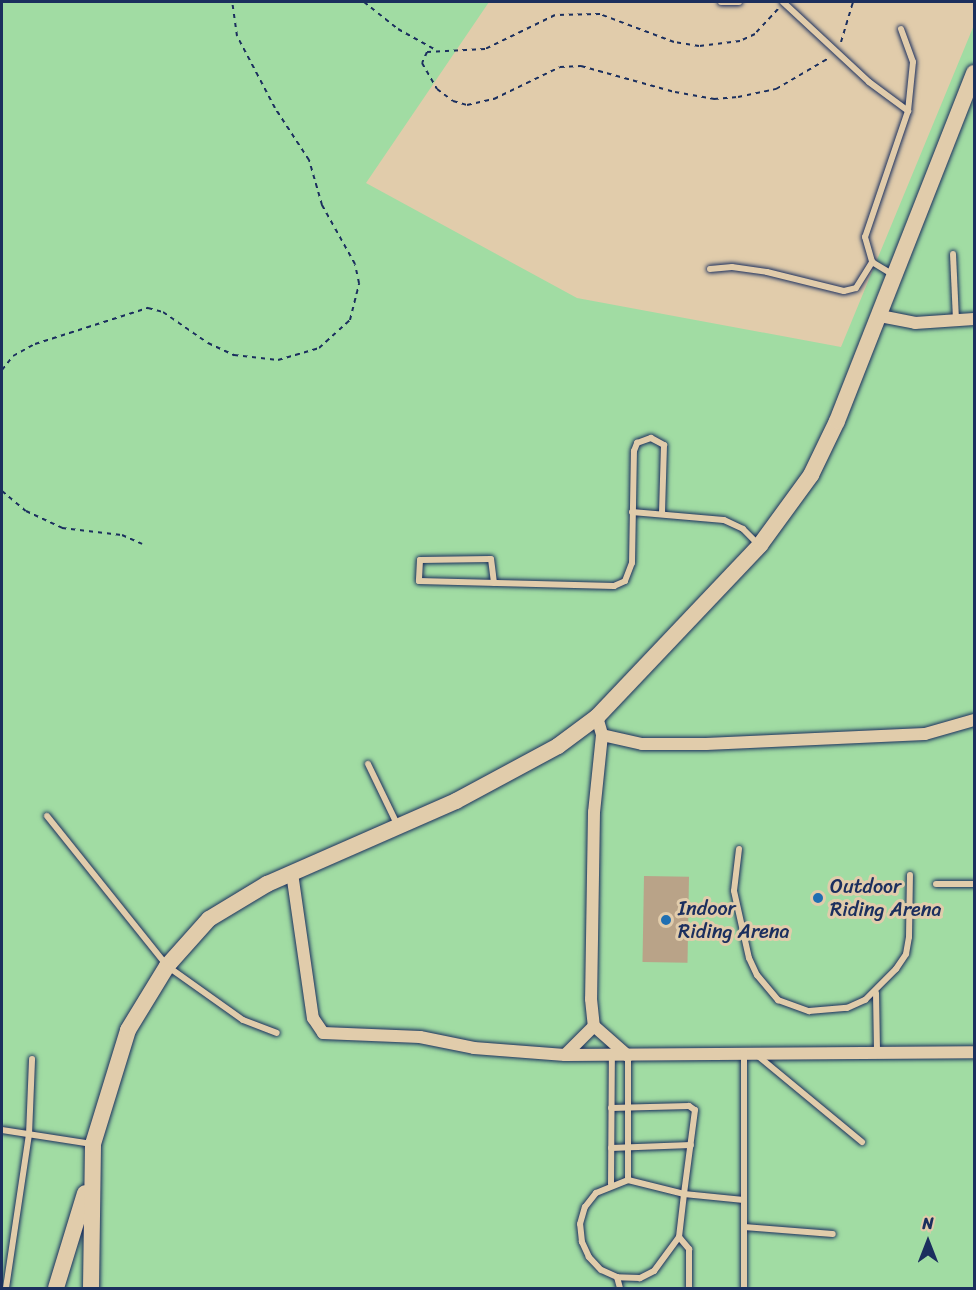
<!DOCTYPE html>
<html>
<head>
<meta charset="utf-8">
<style>
  body { margin:0 }
  #map { position:relative; width:976px; height:1290px; overflow:hidden; background:#e1ccab; font-family:Sriracha,sans-serif }
  div>[style] { position:absolute }
  .green>* { inset:0; background:#a1dca3 }
  .building>* { inset:0; background:#b9a388; transform-origin:0 0 }
  .path>* { height:2px; margin-top:-1px; transform-origin:0; background:repeating-linear-gradient(90deg,#1b2f5e 0 4.5px,transparent 0 9px) }
  .roads { filter:drop-shadow(0 0 2px #1b2f5e) drop-shadow(0 0 2px #1b2f5e) }
  .lane>* { height:6px; margin:-3px; padding:0 3px; transform-origin:3px; border-radius:3px; background:#e1ccab }
  .street>* { height:12px; margin:-6px; padding:0 6px; transform-origin:6px; border-radius:6px; background:#e1ccab }
  .secondary>* { height:16px; margin:-8px; padding:0 8px; transform-origin:8px; border-radius:8px; background:#e1ccab }
  .dots>* { width:16px; height:16px; translate:-50% -50%; box-sizing:border-box; border:3px solid #e1ccab; border-radius:50% }
  span { translate:-50% -50%; white-space:nowrap; text-align:center; line-height:1.15; -webkit-text-stroke:6px #e1ccab; paint-order:stroke }
  .poi-label { font-size:20px; color:#1b2f5e }
  .left { translate:0 -50%; text-align:left }
  .frame { position:absolute; inset:0; border:3px solid #1b2f5e; pointer-events:none }
  .north { position:absolute; left:898px; top:1212px; width:60px; height:60px; -webkit-text-stroke:4px #e1ccab; paint-order:stroke; rotate:0deg; font-size:16px; font-weight:700; line-height:24px; text-align:center; color:#1b2f5e }
  .north::after { content:''; display:block; margin:auto; width:21px; height:27px; background:#1b2f5e; clip-path:polygon(50% 0,100% 100%,50% 72%,0 100%) }
</style>
</head>
<body>
<div id="map">
  <div class="green">
    <div style="clip-path:polygon(2px 2px,489px 2px,366px 183px,577px 298px,841px 347px,974px 25px,974px 1288px,2px 1288px)"></div>
  </div>
  <div class="building">
    <div style="left:644px;top:876px;width:45px;height:86px;rotate:1deg"></div>
  </div>
  <div class="path">
    <div style="left:364px;top:2px;width:43px;rotate:38.5deg"></div>
    <div style="left:398px;top:29px;width:43px;rotate:28.9deg"></div>
    <div style="left:778px;top:9px;width:34px;rotate:133deg"></div>
    <div style="left:755px;top:34px;width:17px;rotate:155deg"></div>
    <div style="left:740px;top:41px;width:41px;rotate:173deg"></div>
    <div style="left:699px;top:46px;width:25px;rotate:-171deg"></div>
    <div style="left:674px;top:42px;width:79px;rotate:-159.3deg"></div>
    <div style="left:600px;top:14px;width:45px;rotate:178.7deg"></div>
    <div style="left:555px;top:15px;width:78px;rotate:154.1deg"></div>
    <div style="left:485px;top:49px;width:58px;rotate:177deg"></div>
    <div style="left:427px;top:52px;width:12px;rotate:114deg"></div>
    <div style="left:422px;top:63px;width:30px;rotate:60deg"></div>
    <div style="left:437px;top:89px;width:20px;rotate:37deg"></div>
    <div style="left:453px;top:101px;width:15px;rotate:16deg"></div>
    <div style="left:467px;top:105px;width:28px;rotate:-13deg"></div>
    <div style="left:494px;top:99px;width:73px;rotate:-25.9deg"></div>
    <div style="left:560px;top:67px;width:21px;rotate:-3deg"></div>
    <div style="left:581px;top:66px;width:98px;rotate:15.5deg"></div>
    <div style="left:675px;top:92px;width:40px;rotate:10deg"></div>
    <div style="left:714px;top:99px;width:24px;rotate:-5deg"></div>
    <div style="left:738px;top:97px;width:39px;rotate:-12deg"></div>
    <div style="left:776px;top:89px;width:61px;rotate:-30.3deg"></div>
    <div style="left:841px;top:42px;width:42px;rotate:-73.3deg"></div>
    <div style="left:2px;top:370px;width:18px;rotate:-52deg"></div>
    <div style="left:13px;top:356px;width:25px;rotate:-29deg"></div>
    <div style="left:35px;top:344px;width:119px;rotate:-17.7deg"></div>
    <div style="left:148px;top:308px;width:16px;rotate:15deg"></div>
    <div style="left:163px;top:312px;width:55px;rotate:34.6deg"></div>
    <div style="left:208px;top:343px;width:29px;rotate:25deg"></div>
    <div style="left:234px;top:355px;width:44px;rotate:6.5deg"></div>
    <div style="left:278px;top:360px;width:43px;rotate:-16.3deg"></div>
    <div style="left:319px;top:348px;width:42px;rotate:-42.1deg"></div>
    <div style="left:350px;top:320px;width:38px;rotate:-76deg"></div>
    <div style="left:359px;top:283px;width:19px;rotate:-102deg"></div>
    <div style="left:355px;top:264px;width:68px;rotate:-119.2deg"></div>
    <div style="left:322px;top:205px;width:47px;rotate:-106.1deg"></div>
    <div style="left:309px;top:160px;width:62px;rotate:-123.2deg"></div>
    <div style="left:275px;top:108px;width:81px;rotate:-117.8deg"></div>
    <div style="left:237px;top:36px;width:34px;rotate:-98deg"></div>
    <div style="left:2px;top:491px;width:31px;rotate:40deg"></div>
    <div style="left:26px;top:511px;width:40px;rotate:25deg"></div>
    <div style="left:62px;top:528px;width:60px;rotate:6.7deg"></div>
    <div style="left:122px;top:535px;width:22px;rotate:24deg"></div>
  </div>
  <div class="roads">
    <div class="lane">
      <div style="left:721px;top:2px;width:18px"></div>
      <div style="left:783px;top:2px;width:117px;rotate:42.9deg"></div>
      <div style="left:869px;top:82px;width:49px;rotate:36.6deg"></div>
      <div style="left:908px;top:111px;width:133px;rotate:108.8deg"></div>
      <div style="left:865px;top:237px;width:26px;rotate:74deg"></div>
      <div style="left:872px;top:262px;width:23px;rotate:31deg"></div>
      <div style="left:901px;top:29px;width:35px;rotate:70deg"></div>
      <div style="left:913px;top:62px;width:49px;rotate:95.8deg"></div>
      <div style="left:953px;top:254px;width:66px;rotate:87.4deg"></div>
      <div style="left:710px;top:269px;width:22px;rotate:-5deg"></div>
      <div style="left:732px;top:267px;width:35px;rotate:8deg"></div>
      <div style="left:767px;top:272px;width:79px;rotate:13.9deg"></div>
      <div style="left:844px;top:291px;width:12px;rotate:-14deg"></div>
      <div style="left:856px;top:288px;width:31px;rotate:-58deg"></div>
      <div style="left:632px;top:512px;width:92px;rotate:5deg"></div>
      <div style="left:724px;top:520px;width:21px;rotate:25deg"></div>
      <div style="left:743px;top:529px;width:23px;rotate:45deg"></div>
      <div style="left:494px;top:583px;width:24px;rotate:-97deg"></div>
      <div style="left:491px;top:559px;width:71px;rotate:179.2deg"></div>
      <div style="left:420px;top:560px;width:21px;rotate:93deg"></div>
      <div style="left:419px;top:581px;width:195px;rotate:1.5deg"></div>
      <div style="left:614px;top:586px;width:12px;rotate:-24deg"></div>
      <div style="left:625px;top:581px;width:19px;rotate:-69deg"></div>
      <div style="left:632px;top:563px;width:112px;rotate:-89deg"></div>
      <div style="left:634px;top:451px;width:9px;rotate:-69deg"></div>
      <div style="left:637px;top:443px;width:15px;rotate:-20deg"></div>
      <div style="left:651px;top:438px;width:15px;rotate:28deg"></div>
      <div style="left:664px;top:445px;width:69px;rotate:91.7deg"></div>
      <div style="left:368px;top:764px;width:69px;rotate:64.2deg"></div>
      <div style="left:47px;top:816px;width:192px;rotate:51.3deg"></div>
      <div style="left:167px;top:966px;width:93px;rotate:35.4deg"></div>
      <div style="left:243px;top:1020px;width:36px;rotate:21deg"></div>
      <div style="left:739px;top:849px;width:42px;rotate:96.8deg"></div>
      <div style="left:734px;top:891px;width:69px;rotate:77.4deg"></div>
      <div style="left:749px;top:958px;width:19px;rotate:65deg"></div>
      <div style="left:757px;top:975px;width:33px;rotate:50deg"></div>
      <div style="left:778px;top:1000px;width:33px;rotate:20deg"></div>
      <div style="left:809px;top:1011px;width:38px;rotate:-5deg"></div>
      <div style="left:847px;top:1008px;width:20px;rotate:-24deg"></div>
      <div style="left:865px;top:1000px;width:44px;rotate:-45deg"></div>
      <div style="left:896px;top:969px;width:18px;rotate:-56deg"></div>
      <div style="left:906px;top:954px;width:17px;rotate:-80deg"></div>
      <div style="left:909px;top:937px;width:62px;rotate:-89.1deg"></div>
      <div style="left:936px;top:884px;width:38px"></div>
      <div style="left:876px;top:993px;width:59px;rotate:89deg"></div>
      <div style="left:744px;top:1054px;width:234px;rotate:90deg"></div>
      <div style="left:628px;top:1056px;width:124px;rotate:90deg"></div>
      <div style="left:758px;top:1056px;width:135px;rotate:39.6deg"></div>
      <div style="left:611px;top:1108px;width:78px;rotate:-1.5deg"></div>
      <div style="left:689px;top:1106px;width:7px;rotate:34deg"></div>
      <div style="left:695px;top:1110px;width:85px;rotate:97.5deg"></div>
      <div style="left:684px;top:1194px;width:60px;rotate:5.7deg"></div>
      <div style="left:2px;top:1130px;width:91px;rotate:8.8deg"></div>
      <div style="left:611px;top:1148px;width:80px;rotate:-2.1deg"></div>
      <div style="left:628px;top:1180px;width:58px;rotate:14deg"></div>
      <div style="left:684px;top:1194px;width:43px;rotate:96.6deg"></div>
      <div style="left:679px;top:1237px;width:42px;rotate:126.3deg"></div>
      <div style="left:654px;top:1271px;width:16px;rotate:153deg"></div>
      <div style="left:640px;top:1278px;width:23px;rotate:-178deg"></div>
      <div style="left:617px;top:1277px;width:17px;rotate:-156deg"></div>
      <div style="left:601px;top:1270px;width:18px;rotate:-133deg"></div>
      <div style="left:589px;top:1257px;width:17px;rotate:-115deg"></div>
      <div style="left:582px;top:1242px;width:18px;rotate:-96deg"></div>
      <div style="left:580px;top:1224px;width:18px;rotate:-74deg"></div>
      <div style="left:585px;top:1207px;width:18px;rotate:-52deg"></div>
      <div style="left:596px;top:1193px;width:35px;rotate:-22deg"></div>
      <div style="left:611px;top:1184px;width:128px;rotate:-89.6deg"></div>
      <div style="left:744px;top:1227px;width:89px;rotate:4.5deg"></div>
      <div style="left:679px;top:1237px;width:16px;rotate:50deg"></div>
      <div style="left:689px;top:1249px;width:39px;rotate:90deg"></div>
      <div style="left:617px;top:1277px;width:11px;rotate:75deg"></div>
      <div style="left:6px;top:1288px;width:155px;rotate:-81.5deg"></div>
      <div style="left:29px;top:1135px;width:76px;rotate:-87.7deg"></div>
    </div>
    <div class="street">
      <div style="left:880px;top:316px;width:36px;rotate:11deg"></div>
      <div style="left:915px;top:323px;width:59px;rotate:-3.9deg"></div>
      <div style="left:597px;top:717px;width:19px;rotate:74deg"></div>
      <div style="left:602px;top:735px;width:77px;rotate:95.9deg"></div>
      <div style="left:594px;top:812px;width:187px;rotate:90.9deg"></div>
      <div style="left:591px;top:999px;width:27px;rotate:84deg"></div>
      <div style="left:594px;top:1026px;width:45px;rotate:41.4deg"></div>
      <div style="left:602px;top:735px;width:41px;rotate:12.7deg"></div>
      <div style="left:642px;top:744px;width:64px"></div>
      <div style="left:706px;top:744px;width:219px;rotate:-2.6deg"></div>
      <div style="left:925px;top:734px;width:51px;rotate:-15.9deg"></div>
      <div style="left:292px;top:873px;width:147px;rotate:81.8deg"></div>
      <div style="left:313px;top:1018px;width:18px;rotate:56deg"></div>
      <div style="left:323px;top:1033px;width:97px;rotate:2.4deg"></div>
      <div style="left:420px;top:1037px;width:55px;rotate:11.5deg"></div>
      <div style="left:474px;top:1048px;width:91px;rotate:4.4deg"></div>
      <div style="left:565px;top:1055px;width:409px;rotate:-0.4deg"></div>
      <div style="left:565px;top:1055px;width:41px;rotate:-45deg"></div>
    </div>
    <div class="secondary">
      <div style="left:56px;top:1288px;width:99px;rotate:-73deg"></div>
      <div style="left:91px;top:1288px;width:144px;rotate:-89.2deg"></div>
      <div style="left:93px;top:1144px;width:119px;rotate:-72.9deg"></div>
      <div style="left:128px;top:1030px;width:75px;rotate:-58.6deg"></div>
      <div style="left:167px;top:966px;width:63px;rotate:-48.2deg"></div>
      <div style="left:209px;top:919px;width:68px;rotate:-31.1deg"></div>
      <div style="left:267px;top:884px;width:206px;rotate:-23.7deg"></div>
      <div style="left:456px;top:801px;width:116px;rotate:-28.3deg"></div>
      <div style="left:558px;top:746px;width:49px;rotate:-36.6deg"></div>
      <div style="left:597px;top:717px;width:237px;rotate:-46.5deg"></div>
      <div style="left:760px;top:545px;width:87px;rotate:-53.9deg"></div>
      <div style="left:811px;top:475px;width:60px;rotate:-64.3deg"></div>
      <div style="left:837px;top:421px;width:374px;rotate:-68.5deg"></div>
    </div>
  </div>
  <div class="dots">
    <div style="left:818px;top:898px;background:#1f6fb2"></div>
    <div style="left:666px;top:920px;background:#1f6fb2"></div>
  </div>
  <div class="poi-label">
    <span class="left" style="left:830px;top:898px">Outdoor<br>Riding Arena</span>
    <span class="left" style="left:678px;top:920px">Indoor<br>Riding Arena</span>
  </div>
  <div class="frame"></div>
  <div class="north">N</div>
</div>
</body>
</html>
